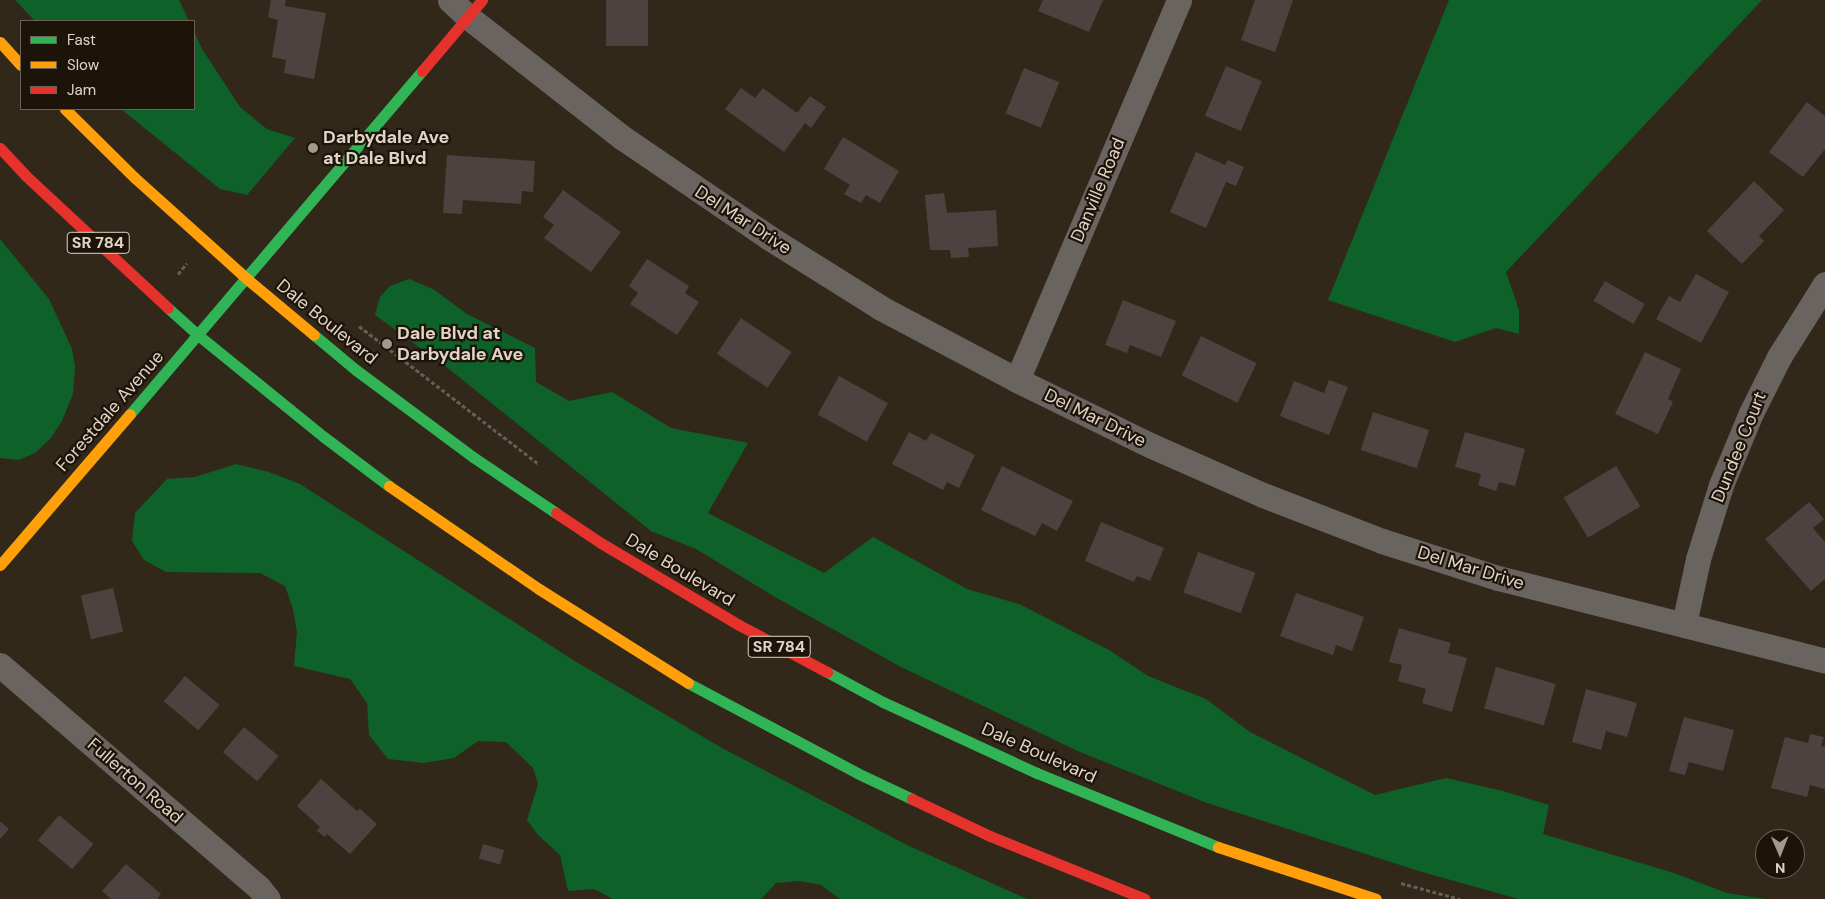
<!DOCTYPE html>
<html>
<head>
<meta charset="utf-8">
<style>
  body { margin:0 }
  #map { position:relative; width:1825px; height:899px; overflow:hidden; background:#32281a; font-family:"DM Sans",sans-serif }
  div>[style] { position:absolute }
  .forest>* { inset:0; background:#0e6128 }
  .building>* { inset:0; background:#4c4340; transform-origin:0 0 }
  .path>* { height:3px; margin-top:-1.5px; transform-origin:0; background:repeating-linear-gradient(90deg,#655e58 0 4px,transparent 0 6.5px) }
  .street>* { height:25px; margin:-12.5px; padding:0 12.5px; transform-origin:12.5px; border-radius:12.5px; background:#6a6461 }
  .fast>* { height:11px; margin:-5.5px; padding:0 5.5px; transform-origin:5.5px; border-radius:5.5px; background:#30b455 }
  .slow>* { height:11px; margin:-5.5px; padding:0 5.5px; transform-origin:5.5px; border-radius:5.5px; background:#ff9f0a }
  .jam>* { height:11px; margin:-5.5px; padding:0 5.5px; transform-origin:5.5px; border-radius:5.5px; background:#e5322d }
  .dots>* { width:14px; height:14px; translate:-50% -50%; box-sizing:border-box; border:2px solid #1d1409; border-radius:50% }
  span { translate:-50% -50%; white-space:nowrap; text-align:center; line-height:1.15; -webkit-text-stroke:4.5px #1d1409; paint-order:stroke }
  .shield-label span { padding:1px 4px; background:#1d1409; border:1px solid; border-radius:4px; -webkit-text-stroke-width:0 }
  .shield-label { font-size:16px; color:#e1d4c6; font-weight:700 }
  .poi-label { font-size:18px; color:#e1d4c6; font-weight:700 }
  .left { translate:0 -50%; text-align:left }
  .street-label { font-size:18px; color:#e1d4c6 }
  .legend { position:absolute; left:20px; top:20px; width:175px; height:90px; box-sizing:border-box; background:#1d1409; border:1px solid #6b6155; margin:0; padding:6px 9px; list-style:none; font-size:15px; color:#e1d4c6 }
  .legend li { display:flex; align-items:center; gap:10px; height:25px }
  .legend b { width:25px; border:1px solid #6b6155 }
  .north { position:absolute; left:1755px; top:829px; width:50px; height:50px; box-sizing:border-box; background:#1d1409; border:1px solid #6b6155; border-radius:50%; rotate:179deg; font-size:14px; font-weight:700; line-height:20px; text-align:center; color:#e1d4c6 }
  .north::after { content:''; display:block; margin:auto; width:18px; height:22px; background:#a4988a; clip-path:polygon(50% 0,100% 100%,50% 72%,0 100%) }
</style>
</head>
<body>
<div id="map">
  <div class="forest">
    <div style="clip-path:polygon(15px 0,179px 0,189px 21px,35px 21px)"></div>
    <div style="clip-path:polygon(1449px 0,1762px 0,1506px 272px,1519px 310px,1519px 334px,1496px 328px,1455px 342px,1328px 300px)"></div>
    <div style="clip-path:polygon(194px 31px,202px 49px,240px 107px,267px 129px,295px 138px,247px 195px,220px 189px,121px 109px,194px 109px)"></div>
    <div style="clip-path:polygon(0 239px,49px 299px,72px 349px,75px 367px,73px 394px,62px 421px,51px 438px,35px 453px,19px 460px,0 458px)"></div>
    <div style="clip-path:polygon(409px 279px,433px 289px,467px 314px,535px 348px,536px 382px,569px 401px,612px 392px,671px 428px,748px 443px,708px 513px,824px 573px,873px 537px,967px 589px,1019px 604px,1109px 650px,1148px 676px,1206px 699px,1250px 732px,1375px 795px,1446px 778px,1503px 791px,1549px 805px,1543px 834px,1674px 873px,1727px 893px,1765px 899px,1519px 899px,1422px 872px,1207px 803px,1080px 752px,901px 667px,775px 597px,696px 549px,651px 531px,449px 369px,375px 315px,380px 297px,390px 286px)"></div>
    <div style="clip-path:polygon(236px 464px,269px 472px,300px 484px,573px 660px,722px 748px,907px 845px,1027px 899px,840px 899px,821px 885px,799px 881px,776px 883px,761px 899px,613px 899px,594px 889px,568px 891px,560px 855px,538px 835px,527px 820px,538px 784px,533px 768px,506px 742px,478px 741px,454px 758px,424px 763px,388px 759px,369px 735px,367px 703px,350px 679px,294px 666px,297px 632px,293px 609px,285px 586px,260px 573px,166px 572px,144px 560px,132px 541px,135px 513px,167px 479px,195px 477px)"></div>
  </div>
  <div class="building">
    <div style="clip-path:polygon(271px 0,286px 0,285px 6px,326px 13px,314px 79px,284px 73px,286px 60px,272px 57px,278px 20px,268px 17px)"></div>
    <div style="left:606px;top:0;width:42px;height:46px"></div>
    <div style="clip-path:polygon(1043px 0,1103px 0,1089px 32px,1038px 11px)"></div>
    <div style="clip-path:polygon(1255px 0,1293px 0,1275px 52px,1241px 40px)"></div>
    <div style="left:1226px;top:66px;width:39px;height:54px;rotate:23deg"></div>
    <div style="left:1024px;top:68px;width:38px;height:49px;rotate:22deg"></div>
    <div style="clip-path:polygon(741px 88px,755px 98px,763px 88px,797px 113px,810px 96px,826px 107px,811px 128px,805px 123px,784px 152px,725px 109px)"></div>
    <div style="clip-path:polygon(1807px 102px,1825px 116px,1825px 149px,1803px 177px,1769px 152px)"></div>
    <div style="clip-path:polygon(843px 137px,899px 171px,880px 203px,866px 195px,861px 203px,844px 194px,850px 185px,824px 169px)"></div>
    <div style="clip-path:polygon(1196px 152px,1225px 165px,1228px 160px,1244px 167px,1236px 186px,1226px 182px,1206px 228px,1170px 212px)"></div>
    <div style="clip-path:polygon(447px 155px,535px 161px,533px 192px,522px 191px,521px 204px,463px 200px,462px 214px,443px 213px)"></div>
    <div style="clip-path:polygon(1754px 181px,1784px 210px,1759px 236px,1764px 241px,1742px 264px,1707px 231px)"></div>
    <div style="clip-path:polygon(563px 190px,621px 232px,591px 272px,544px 238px,554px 225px,543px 217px)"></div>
    <div style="clip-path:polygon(944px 193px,947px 213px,996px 210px,998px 246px,968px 248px,969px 257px,951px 258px,950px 250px,930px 250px,925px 195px)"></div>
    <div style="clip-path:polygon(647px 259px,689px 286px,685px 293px,699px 302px,677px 335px,630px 304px,638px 293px,629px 286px)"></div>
    <div style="clip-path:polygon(1696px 274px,1729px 292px,1701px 343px,1656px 319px,1669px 296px,1680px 302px)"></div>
    <div style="left:1605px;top:281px;width:46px;height:23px;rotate:30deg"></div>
    <div style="clip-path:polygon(1123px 300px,1176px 321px,1161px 357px,1130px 345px,1127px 353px,1105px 345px)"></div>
    <div style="left:741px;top:318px;width:61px;height:43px;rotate:34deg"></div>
    <div style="left:1201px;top:336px;width:62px;height:44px;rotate:26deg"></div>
    <div style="clip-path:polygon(1645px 352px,1681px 369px,1668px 399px,1673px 402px,1658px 434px,1615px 414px)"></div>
    <div style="left:839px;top:376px;width:56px;height:44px;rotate:29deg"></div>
    <div style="clip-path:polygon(1329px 380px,1348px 387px,1329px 435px,1280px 416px,1294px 381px,1324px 393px)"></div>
    <div style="left:1373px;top:412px;width:59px;height:40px;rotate:18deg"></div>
    <div style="clip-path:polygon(909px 432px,926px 441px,931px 433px,975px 455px,959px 488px,947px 482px,943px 490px,892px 464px)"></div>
    <div style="clip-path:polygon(1465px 432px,1525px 449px,1515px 486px,1499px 482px,1496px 491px,1478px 485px,1481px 474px,1455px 467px)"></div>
    <div style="clip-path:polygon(1002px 466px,1073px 501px,1057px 531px,1042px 523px,1035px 536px,981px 510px)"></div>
    <div style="left:1616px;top:466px;width:47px;height:61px;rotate:59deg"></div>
    <div style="clip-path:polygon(1809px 502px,1824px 519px,1813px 528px,1825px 542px,1825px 579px,1811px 591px,1765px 539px)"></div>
    <div style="clip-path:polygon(1101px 522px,1164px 548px,1150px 581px,1137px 576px,1134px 582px,1085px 561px)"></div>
    <div style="left:1198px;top:552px;width:61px;height:43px;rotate:20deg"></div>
    <div style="left:113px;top:588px;width:45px;height:33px;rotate:77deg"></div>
    <div style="clip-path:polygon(1296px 593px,1364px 617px,1352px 651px,1336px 645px,1333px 655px,1280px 636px)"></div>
    <div style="clip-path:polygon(1399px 628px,1451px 643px,1448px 653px,1467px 658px,1452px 712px,1422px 703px,1426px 689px,1398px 681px,1402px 665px,1389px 662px)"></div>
    <div style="left:1496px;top:667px;width:62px;height:43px;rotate:16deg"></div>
    <div style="left:185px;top:676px;width:45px;height:33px;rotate:40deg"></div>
    <div style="clip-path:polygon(1586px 689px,1637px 703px,1627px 737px,1606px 731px,1601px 750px,1572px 742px)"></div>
    <div style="clip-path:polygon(1684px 717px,1734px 730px,1723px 771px,1689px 762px,1685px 775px,1669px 771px)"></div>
    <div style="left:244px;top:727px;width:45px;height:33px;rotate:40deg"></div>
    <div style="clip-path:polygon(1810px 734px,1824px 737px,1821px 746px,1825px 747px,1825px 789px,1810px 785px,1807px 797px,1771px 788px,1785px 737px,1808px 743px)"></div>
    <div style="clip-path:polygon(321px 779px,357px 811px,360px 809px,377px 824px,350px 854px,327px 834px,325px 837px,317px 831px,320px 827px,297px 806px)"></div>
    <div style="left:59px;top:815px;width:45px;height:33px;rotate:40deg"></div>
    <div style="clip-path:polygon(0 821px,9px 829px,0 839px)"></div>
    <div style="left:483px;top:844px;width:22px;height:15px;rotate:16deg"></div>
    <div style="clip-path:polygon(126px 864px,161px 894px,157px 899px,111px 899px,102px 891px)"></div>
  </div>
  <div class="path">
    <div style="left:178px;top:274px;width:14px;rotate:-51deg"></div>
    <div style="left:359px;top:326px;width:227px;rotate:37.5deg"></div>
    <div style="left:1401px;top:883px;width:61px;rotate:15.2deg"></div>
  </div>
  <div class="street">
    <div style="left:450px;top:0;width:25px;rotate:43deg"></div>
    <div style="left:468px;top:17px;width:197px;rotate:38deg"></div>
    <div style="left:623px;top:138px;width:176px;rotate:34.3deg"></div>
    <div style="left:768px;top:237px;width:133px;rotate:32.1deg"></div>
    <div style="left:881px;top:308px;width:154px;rotate:27.9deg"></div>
    <div style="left:1017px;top:380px;width:150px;rotate:26.1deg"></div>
    <div style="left:1152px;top:446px;width:121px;rotate:23.8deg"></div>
    <div style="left:1263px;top:495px;width:128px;rotate:21.1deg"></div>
    <div style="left:1382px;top:541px;width:122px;rotate:17.7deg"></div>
    <div style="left:1498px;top:578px;width:337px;rotate:14.2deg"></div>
    <div style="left:1017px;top:380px;width:413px;rotate:-66.9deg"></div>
    <div style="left:1684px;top:624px;width:66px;rotate:-77.8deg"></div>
    <div style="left:1698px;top:559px;width:77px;rotate:-72.7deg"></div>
    <div style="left:1721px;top:485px;width:78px;rotate:-67.4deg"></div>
    <div style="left:1751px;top:413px;width:63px;rotate:-63.4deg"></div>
    <div style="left:1779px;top:357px;width:86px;rotate:-57.8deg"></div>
    <div style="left:0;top:665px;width:342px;rotate:40.7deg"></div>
    <div style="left:259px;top:888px;width:14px;rotate:51deg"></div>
  </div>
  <div class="fast">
    <div style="left:168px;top:308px;width:40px;rotate:42deg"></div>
    <div style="left:198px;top:335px;width:162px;rotate:39deg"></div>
    <div style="left:324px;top:437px;width:81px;rotate:37deg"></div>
    <div style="left:314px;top:335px;width:55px;rotate:39.8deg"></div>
    <div style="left:356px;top:370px;width:146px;rotate:36.6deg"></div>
    <div style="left:473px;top:457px;width:100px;rotate:34deg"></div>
    <div style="left:130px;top:414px;width:450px;rotate:-49.6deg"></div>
    <div style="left:827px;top:672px;width:64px;rotate:28.2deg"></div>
    <div style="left:883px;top:702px;width:170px;rotate:24.8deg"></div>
    <div style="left:1037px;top:773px;width:196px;rotate:22.2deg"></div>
    <div style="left:688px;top:683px;width:191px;rotate:28deg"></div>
    <div style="left:857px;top:773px;width:61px;rotate:25.3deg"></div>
  </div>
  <div class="slow">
    <div style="left:0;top:42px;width:31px;rotate:48deg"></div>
    <div style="left:65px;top:109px;width:98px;rotate:44.6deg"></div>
    <div style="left:135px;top:178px;width:151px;rotate:42deg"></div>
    <div style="left:247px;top:279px;width:87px;rotate:39.9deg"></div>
    <div style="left:389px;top:486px;width:182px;rotate:34.5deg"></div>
    <div style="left:539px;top:589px;width:176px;rotate:32.2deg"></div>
    <div style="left:0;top:565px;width:199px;rotate:-49.3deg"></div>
    <div style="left:1218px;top:847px;width:166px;rotate:18.2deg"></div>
  </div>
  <div class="jam">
    <div style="left:422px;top:71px;width:93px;rotate:-49.8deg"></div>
    <div style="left:0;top:148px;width:37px;rotate:47deg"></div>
    <div style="left:25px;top:175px;width:195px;rotate:42.9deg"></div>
    <div style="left:556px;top:513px;width:54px;rotate:33.7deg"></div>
    <div style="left:601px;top:543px;width:161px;rotate:30.7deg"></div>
    <div style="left:739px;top:625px;width:100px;rotate:28.1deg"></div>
    <div style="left:912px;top:799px;width:86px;rotate:25.4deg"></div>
    <div style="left:990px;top:836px;width:167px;rotate:22.1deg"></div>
  </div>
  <div class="dots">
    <div style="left:313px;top:148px;background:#a4988a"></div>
    <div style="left:387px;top:344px;background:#a4988a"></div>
  </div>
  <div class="shield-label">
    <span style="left:98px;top:243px">SR 784</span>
    <span style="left:779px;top:647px">SR 784</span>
  </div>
  <div class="poi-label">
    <span class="left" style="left:323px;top:148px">Darbydale Ave<br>at Dale Blvd</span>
    <span class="left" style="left:397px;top:344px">Dale Blvd at<br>Darbydale Ave</span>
  </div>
  <div class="street-label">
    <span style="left:1098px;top:190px;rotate:-67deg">Danville Road</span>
    <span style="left:743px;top:220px;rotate:33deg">Del Mar Drive</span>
    <span style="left:327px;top:322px;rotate:39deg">Dale Boulevard</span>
    <span style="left:110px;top:411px;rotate:-49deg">Forestdale Avenue</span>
    <span style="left:1095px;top:418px;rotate:26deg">Del Mar Drive</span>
    <span style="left:1739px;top:447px;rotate:-68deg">Dundee Court</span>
    <span style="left:1471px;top:568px;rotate:17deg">Del Mar Drive</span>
    <span style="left:680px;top:570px;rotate:31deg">Dale Boulevard</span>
    <span style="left:1039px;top:753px;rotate:24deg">Dale Boulevard</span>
    <span style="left:135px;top:781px;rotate:41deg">Fullerton Road</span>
  </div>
  <ul class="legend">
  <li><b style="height:6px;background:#30b455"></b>Fast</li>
  <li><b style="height:6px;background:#ff9f0a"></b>Slow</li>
  <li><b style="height:6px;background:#e5322d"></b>Jam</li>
  </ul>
  <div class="north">N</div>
</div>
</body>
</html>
